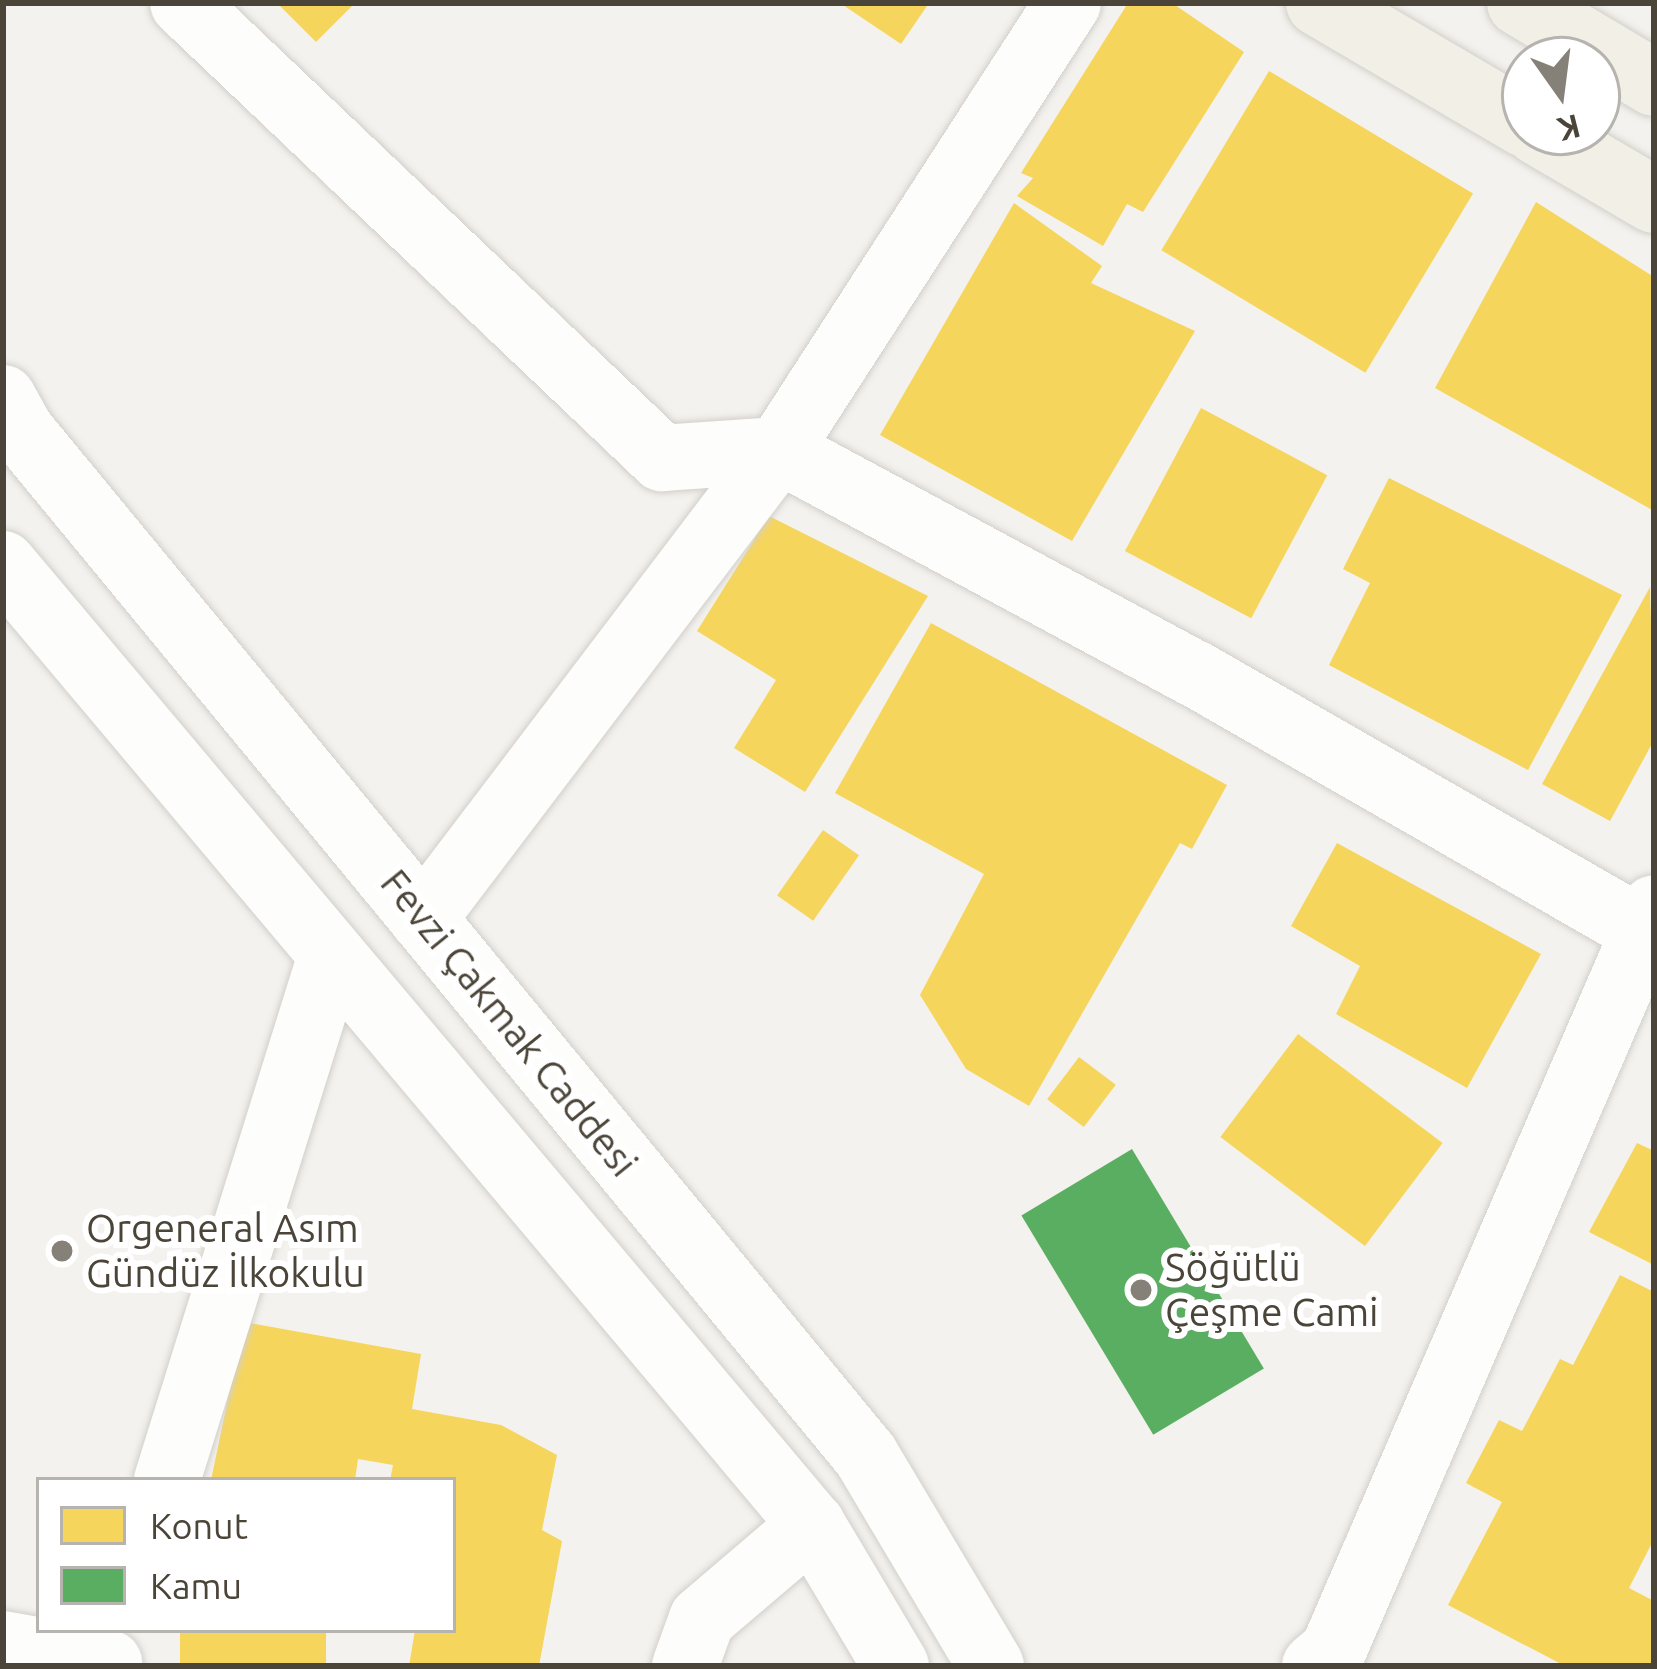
<!DOCTYPE html>
<html>
<head>
<meta charset="utf-8">
<style>
  body { margin:0 }
  #map { position:relative; width:1657px; height:1669px; overflow:hidden; background:#f4f2ee; font-family:Ubuntu,sans-serif }
  div>[style] { position:absolute }
  .homes>* { inset:0; background:#f6d55c; transform-origin:0 0 }
  .public>* { inset:0; background:#5aae61; transform-origin:0 0 }
  .roads { filter:drop-shadow(0 0 3px #d2d0cb) drop-shadow(0 0 3px #d2d0cb) }
  .minor>* { height:66px; margin:-33px; padding:0 33px; transform-origin:33px; border-radius:33px; background:#fdfdfc }
  .major>* { height:66px; margin:-33px; padding:0 33px; transform-origin:33px; border-radius:33px; background:#f2efe6 }
  .dots>* { width:33px; height:33px; translate:-50% -50%; box-sizing:border-box; border:6px solid #fff; border-radius:50% }
  span { translate:-50% -50%; white-space:nowrap; text-align:center; line-height:1.15; -webkit-text-stroke:12px #fff; paint-order:stroke }
  .street-label { font-size:39px; color:#4b4439 }
  .poi-label { font-size:39px; color:#4b4439 }
  .left { translate:0 -50%; text-align:left }
  .frame { position:absolute; inset:0; border:6px solid #4b4439; pointer-events:none }
  .legend { position:absolute; left:36px; top:1477px; width:420px; height:156px; box-sizing:border-box; background:#fff; border:3px solid #b7b4b0; margin:0; padding:15px 21px; list-style:none; font-size:36px; color:#4b4439 }
  .legend li { display:flex; align-items:center; gap:24px; height:60px }
  .legend b { width:60px; border:3px solid #b7b4b0 }
  .north { position:absolute; left:1501px; top:36px; width:120px; height:120px; box-sizing:border-box; background:#fff; border:3px solid #b7b4b0; border-radius:50%; rotate:166deg; font-size:33px; font-weight:700; line-height:48px; text-align:center; color:#4b4439 }
  .north::after { content:''; display:block; margin:auto; width:42px; height:54px; background:#868178; clip-path:polygon(50% 0,100% 100%,50% 72%,0 100%) }
</style>
</head>
<body>
<div id="map">
  <div class="homes">
    <div style="clip-path:polygon(277px 3px,355px 3px,316px 42px)"></div>
    <div style="clip-path:polygon(840px 3px,929px 3px,901px 44px)"></div>
    <div style="clip-path:polygon(1128px 3px,1172px 3px,1244px 52px,1143px 212px,1127px 204px,1103px 246px,1017px 196px,1033px 178px,1021px 173px)"></div>
    <div style="left:1269px;top:71px;width:238px;height:209px;rotate:31deg"></div>
    <div style="clip-path:polygon(1536px 202px,1654px 277px,1654px 511px,1435px 388px)"></div>
    <div style="clip-path:polygon(1014px 203px,1102px 266px,1091px 283px,1195px 331px,1072px 541px,880px 435px)"></div>
    <div style="left:1201px;top:408px;width:143px;height:162px;rotate:28deg"></div>
    <div style="clip-path:polygon(1389px 478px,1622px 595px,1528px 770px,1329px 665px,1370px 583px,1343px 569px)"></div>
    <div style="clip-path:polygon(769px 516px,928px 596px,805px 792px,734px 748px,776px 680px,697px 631px)"></div>
    <div style="clip-path:polygon(1650px 587px,1654px 740px,1610px 821px,1542px 784px)"></div>
    <div style="clip-path:polygon(931px 623px,1227px 785px,1192px 849px,1180px 843px,1029px 1106px,966px 1069px,920px 995px,984px 874px,835px 793px)"></div>
    <div style="left:823px;top:830px;width:44px;height:80px;rotate:35deg"></div>
    <div style="clip-path:polygon(1337px 843px,1541px 954px,1467px 1088px,1336px 1014px,1360px 966px,1291px 926px)"></div>
    <div style="left:1298px;top:1034px;width:181px;height:129px;rotate:37deg"></div>
    <div style="left:1079px;top:1057px;width:46px;height:53px;rotate:37deg"></div>
    <div style="clip-path:polygon(1637px 1143px,1654px 1151px,1654px 1265px,1589px 1232px)"></div>
    <div style="clip-path:polygon(1620px 1275px,1654px 1292px,1654px 1539px,1629px 1588px,1654px 1601px,1654px 1666px,1565px 1666px,1448px 1605px,1502px 1502px,1466px 1483px,1499px 1420px,1522px 1431px,1560px 1359px,1573px 1365px)"></div>
    <div style="clip-path:polygon(244px 1322px,421px 1354px,412px 1409px,501px 1425px,557px 1455px,542px 1530px,562px 1541px,539px 1666px,409px 1666px,415px 1630px,453px 1630px,453px 1480px,390px 1480px,393px 1465px,358px 1459px,355px 1480px,211px 1480px)"></div>
    <div style="left:180px;top:1630px;width:146px;height:37px"></div>
  </div>
  <div class="public">
    <div style="left:1132px;top:1149px;width:256px;height:129px;rotate:59deg"></div>
  </div>
  <div class="roads">
    <div class="minor">
      <div style="left:183px;top:3px;width:661px;rotate:43.53deg"></div>
      <div style="left:662px;top:458px;width:117px;rotate:-3.9deg"></div>
      <div style="left:779px;top:450px;width:471px;rotate:28.3deg"></div>
      <div style="left:1194px;top:673px;width:530px;rotate:29.85deg"></div>
      <div style="left:3px;top:398px;width:39px;rotate:61deg"></div>
      <div style="left:22px;top:432px;width:1327px;rotate:50.5deg"></div>
      <div style="left:866px;top:1456px;width:244px;rotate:59.2deg"></div>
      <div style="left:3px;top:564px;width:1256px;rotate:49.91deg"></div>
      <div style="left:812px;top:1525px;width:164px;rotate:59.2deg"></div>
      <div style="left:423px;top:919px;width:589px;rotate:-52.8deg"></div>
      <div style="left:779px;top:450px;width:532px;rotate:-57.12deg"></div>
      <div style="left:167px;top:1480px;width:546px;rotate:-72.63deg"></div>
      <div style="left:3px;top:1644px;width:108px;rotate:10.2deg"></div>
      <div style="left:685px;top:1666px;width:50px;rotate:-70.1deg"></div>
      <div style="left:702px;top:1619px;width:145px;rotate:-40.5deg"></div>
      <div style="left:1315px;top:1666px;width:23px;rotate:-40deg"></div>
      <div style="left:1333px;top:1651px;width:809px;rotate:-66.63deg"></div>
    </div>
    <div class="major">
      <div style="left:1319px;top:3px;width:239px;rotate:30.4deg"></div>
      <div style="left:1520px;top:3px;width:156px;rotate:30.8deg"></div>
      <div style="left:1538px;top:132px;width:134px;rotate:30.4deg"></div>
    </div>
  </div>
  <div class="dots">
    <div style="left:62px;top:1251px;background:#868178"></div>
    <div style="left:1141px;top:1290px;background:#868178"></div>
  </div>
  <div class="street-label">
    <span style="left:509px;top:1023px;rotate:51deg">Fevzi Çakmak Caddesi</span>
  </div>
  <div class="poi-label">
    <span class="left" style="left:86px;top:1251px">Orgeneral Asım<br>Gündüz İlkokulu</span>
    <span class="left" style="left:1165px;top:1290px">Söğütlü<br>Çeşme Cami</span>
  </div>
  <div class="frame"></div>
  <ul class="legend">
  <li><b style="height:33px;background:#f6d55c"></b>Konut</li>
  <li><b style="height:33px;background:#5aae61"></b>Kamu</li>
  </ul>
  <div class="north">K</div>
</div>
</body>
</html>
